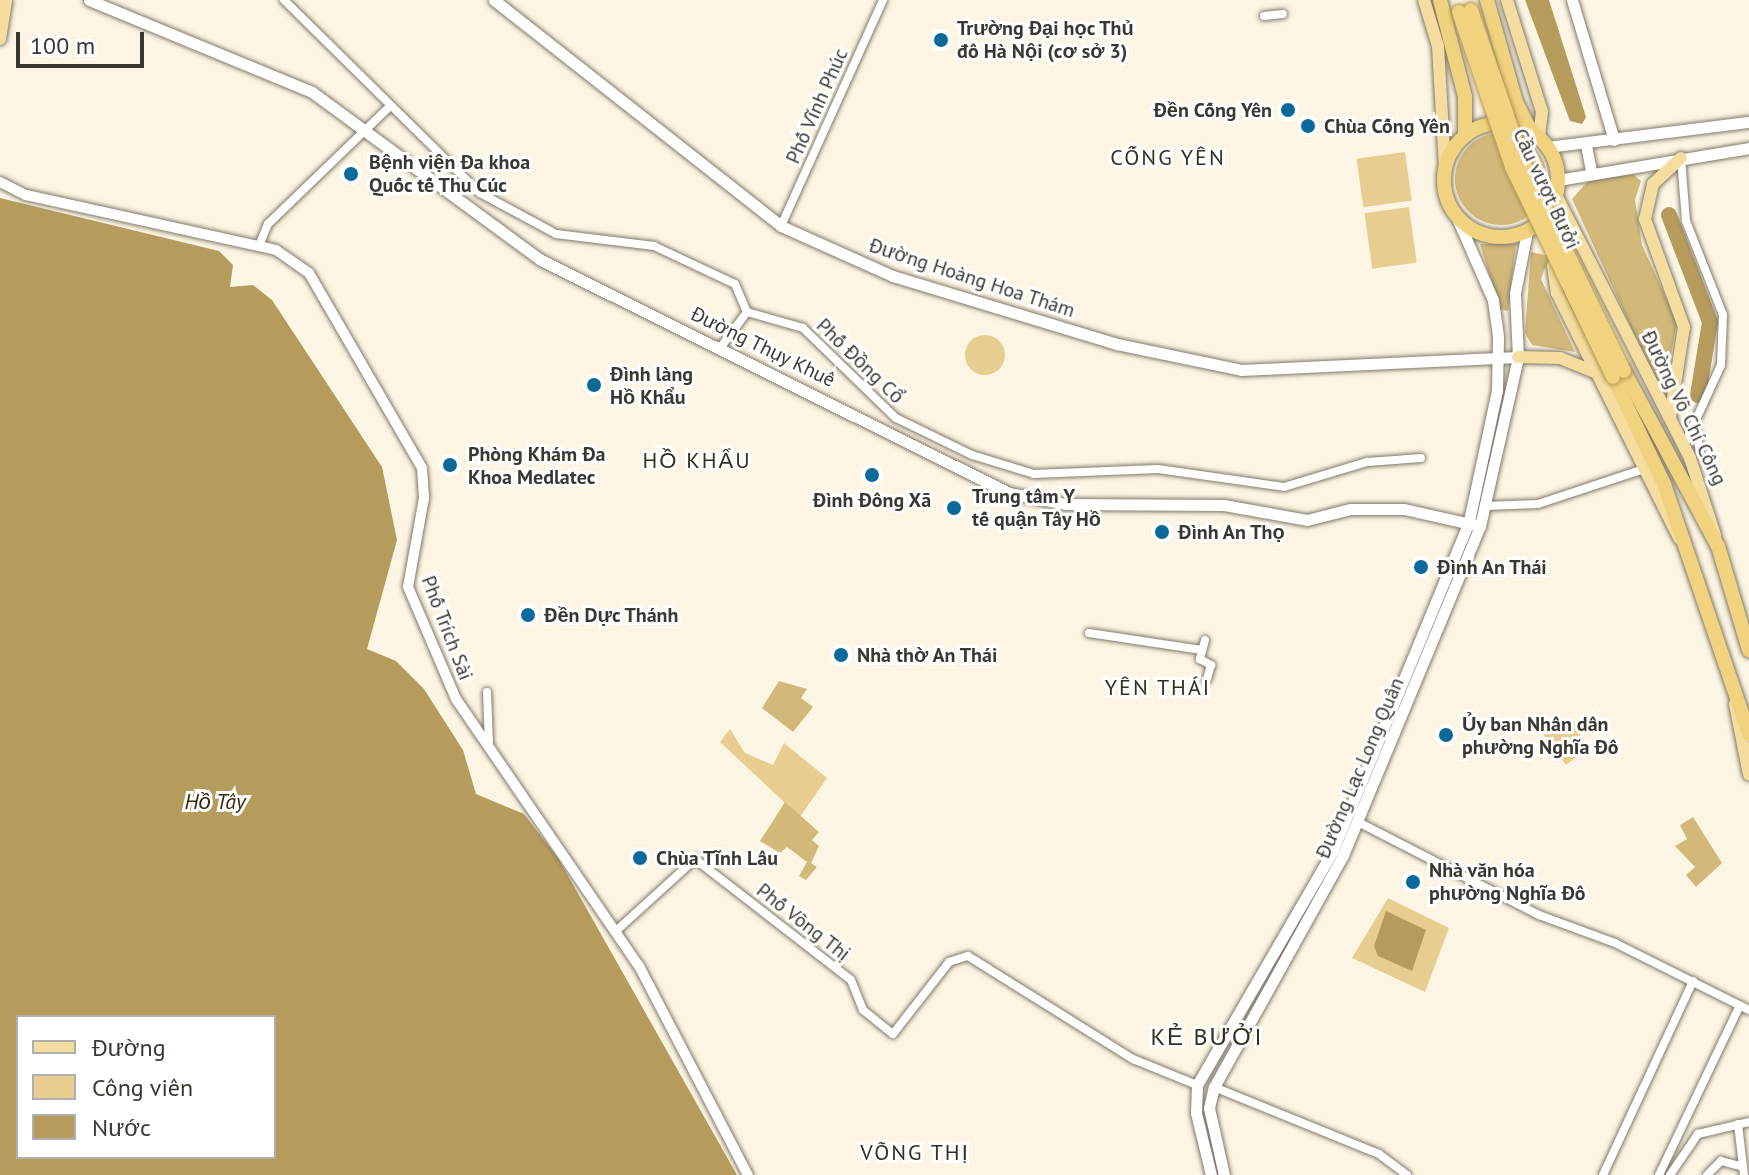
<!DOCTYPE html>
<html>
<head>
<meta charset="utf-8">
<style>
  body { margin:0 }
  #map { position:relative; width:1749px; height:1175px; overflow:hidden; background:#fcf5e3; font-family:"PT Sans",sans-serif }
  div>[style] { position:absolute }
  .green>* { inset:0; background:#e7ce90; transform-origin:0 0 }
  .round { border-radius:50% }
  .forest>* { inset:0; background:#d2b979 }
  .water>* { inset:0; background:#b59c5d }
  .river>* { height:16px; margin:-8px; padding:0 8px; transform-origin:8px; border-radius:8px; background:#b59c5d }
  .roads { filter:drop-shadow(0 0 2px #807a6a) drop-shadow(0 0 2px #807a6a) }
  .minor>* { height:8px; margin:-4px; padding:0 4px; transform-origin:4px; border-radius:4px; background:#fff }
  .tertiary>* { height:10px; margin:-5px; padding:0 5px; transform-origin:5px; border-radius:5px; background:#fff }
  .secondary>* { height:11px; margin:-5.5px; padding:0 5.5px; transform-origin:5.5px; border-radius:5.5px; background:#fff }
  .primary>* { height:12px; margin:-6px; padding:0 6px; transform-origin:6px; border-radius:6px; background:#f4dd9f }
  .trunk>* { height:14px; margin:-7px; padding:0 7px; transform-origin:7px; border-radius:7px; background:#f0d27f }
  .trunk>.ring { margin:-7px; padding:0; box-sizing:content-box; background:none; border:14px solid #f0d27f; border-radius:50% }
  .bridges { filter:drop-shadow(0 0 2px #af944f) drop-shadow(0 0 2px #af944f) }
  .trunk-bridge>* { height:14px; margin:-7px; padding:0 7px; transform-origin:7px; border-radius:7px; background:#f0d27f }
  .dots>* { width:22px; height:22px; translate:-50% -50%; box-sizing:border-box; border:4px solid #fff; border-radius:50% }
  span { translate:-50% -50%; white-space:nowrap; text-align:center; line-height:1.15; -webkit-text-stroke:6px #fff; paint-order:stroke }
  .poi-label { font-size:20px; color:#3b3831; font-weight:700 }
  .left { translate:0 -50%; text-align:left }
  .right { translate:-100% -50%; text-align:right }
  .street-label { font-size:20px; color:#3b3831 }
  .neighbourhood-label { font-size:22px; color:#342f21; letter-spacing:2px }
  .water-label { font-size:22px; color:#362b0e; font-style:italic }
  .quarter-label { font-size:24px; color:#342f21; letter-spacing:2px }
  .legend { position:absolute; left:16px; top:1015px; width:260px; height:144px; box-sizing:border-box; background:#fff; border:2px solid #b1afad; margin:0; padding:10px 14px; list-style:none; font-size:24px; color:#3b3831 }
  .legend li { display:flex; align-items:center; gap:16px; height:40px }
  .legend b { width:40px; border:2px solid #b1afad }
  .scale { position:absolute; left:16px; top:32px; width:128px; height:36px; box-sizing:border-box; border:4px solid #3b3831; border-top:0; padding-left:10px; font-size:24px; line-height:28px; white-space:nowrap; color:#3b3831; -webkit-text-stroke:6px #fff; paint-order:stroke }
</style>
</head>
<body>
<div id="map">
  <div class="green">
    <div style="left:1405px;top:152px;width:49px;height:49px;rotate:82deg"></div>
    <div style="left:1409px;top:207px;width:56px;height:45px;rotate:82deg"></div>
    <div class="round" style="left:965px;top:335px;width:40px;height:40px"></div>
    <div style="clip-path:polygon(1573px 720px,1587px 749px,1566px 765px,1540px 730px)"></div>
    <div style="clip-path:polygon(730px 729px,745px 753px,773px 765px,784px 743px,827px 778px,800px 817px,720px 742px)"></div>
    <div style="clip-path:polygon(1388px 898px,1449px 928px,1425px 992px,1352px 958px)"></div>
  </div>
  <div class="forest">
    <div class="round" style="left:1455px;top:133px;width:92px;height:92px"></div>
    <div style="clip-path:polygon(1633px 174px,1641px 181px,1635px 200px,1642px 245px,1677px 322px,1663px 396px,1572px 199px,1588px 181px)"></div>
    <div style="clip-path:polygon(1480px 244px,1516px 244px,1508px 311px,1500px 309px)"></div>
    <div style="clip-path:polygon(1531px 252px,1549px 256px,1541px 279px,1575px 352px,1532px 345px,1525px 333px)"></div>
    <div style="clip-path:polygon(779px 681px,807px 689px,801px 698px,813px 707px,793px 732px,762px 708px)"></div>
    <div style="clip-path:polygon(785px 802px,819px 832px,812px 840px,819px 846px,811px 863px,817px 867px,806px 880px,799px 876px,807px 862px,787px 847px,780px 853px,760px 841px)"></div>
    <div style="clip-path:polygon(1693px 817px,1722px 863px,1696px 887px,1686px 875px,1695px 867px,1675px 846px,1687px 839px,1680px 825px)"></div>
  </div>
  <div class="water">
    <div style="clip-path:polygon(1525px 0,1549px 0,1586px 117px,1582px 124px,1570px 121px)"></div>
    <div style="clip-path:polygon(evenodd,0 198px,219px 251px,233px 265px,230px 287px,253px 285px,272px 300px,382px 467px,397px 540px,367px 649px,396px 661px,424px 689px,463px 750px,476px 794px,524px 814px,558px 858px,737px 1175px,0 1175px,0 198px,18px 1017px,274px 1017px,274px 1157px,18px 1157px,18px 1017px)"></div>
    <div style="clip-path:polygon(1386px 911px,1426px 930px,1412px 971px,1378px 956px,1374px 946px)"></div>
  </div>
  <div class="river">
    <div style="left:1669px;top:215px;width:115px;rotate:69deg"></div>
    <div style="left:1710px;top:322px;width:74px;rotate:99.3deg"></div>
  </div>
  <div class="roads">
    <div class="minor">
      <div style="left:284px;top:0;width:275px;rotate:44.6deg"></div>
      <div style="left:480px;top:193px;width:86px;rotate:28.3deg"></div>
      <div style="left:556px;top:234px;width:99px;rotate:7deg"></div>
      <div style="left:654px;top:246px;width:89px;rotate:25.1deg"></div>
      <div style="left:735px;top:284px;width:30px;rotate:67deg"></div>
      <div style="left:747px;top:312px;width:58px;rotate:15.9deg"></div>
      <div style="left:803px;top:328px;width:129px;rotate:44.1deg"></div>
      <div style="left:896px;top:418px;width:85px;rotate:26deg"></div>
      <div style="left:972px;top:455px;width:65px;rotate:17deg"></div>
      <div style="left:1034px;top:474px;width:124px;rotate:-2.3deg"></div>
      <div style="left:1158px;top:469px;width:127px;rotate:8.1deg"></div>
      <div style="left:1284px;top:487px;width:87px;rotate:-16.8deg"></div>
      <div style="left:1367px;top:462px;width:54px;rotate:-4.2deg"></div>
      <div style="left:1264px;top:16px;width:19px;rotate:-6deg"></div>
      <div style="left:1681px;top:158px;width:63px;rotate:85.5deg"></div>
      <div style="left:1686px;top:221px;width:101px;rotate:68.5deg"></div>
      <div style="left:1723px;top:315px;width:50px;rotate:92.3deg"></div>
      <div style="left:1721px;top:365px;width:89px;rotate:114.6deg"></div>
      <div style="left:781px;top:226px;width:248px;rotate:-65.7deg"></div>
      <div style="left:259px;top:246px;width:24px;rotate:-68deg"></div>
      <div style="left:268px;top:224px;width:170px;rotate:-44deg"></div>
      <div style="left:721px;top:347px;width:44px;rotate:-53.4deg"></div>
      <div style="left:1695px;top:426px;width:25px;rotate:79deg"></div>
      <div style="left:1485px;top:506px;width:53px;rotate:-2.2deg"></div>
      <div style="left:1538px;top:504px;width:108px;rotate:-18.3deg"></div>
      <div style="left:1089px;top:633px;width:114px;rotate:8.6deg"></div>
      <div style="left:1205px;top:640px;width:20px;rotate:105deg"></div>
      <div style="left:1200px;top:659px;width:13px;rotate:29deg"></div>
      <div style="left:1211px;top:665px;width:15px;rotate:106deg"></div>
      <div style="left:487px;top:692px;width:51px;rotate:87.8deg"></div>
      <div style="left:1358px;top:822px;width:203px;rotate:27.2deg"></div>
      <div style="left:1539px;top:915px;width:81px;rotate:20.2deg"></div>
      <div style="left:1615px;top:943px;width:150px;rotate:26.6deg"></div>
      <div style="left:616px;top:931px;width:107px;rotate:-42.3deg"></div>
      <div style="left:695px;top:859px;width:197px;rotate:37.8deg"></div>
      <div style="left:851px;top:980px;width:32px;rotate:68deg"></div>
      <div style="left:863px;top:1010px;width:38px;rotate:39deg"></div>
      <div style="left:893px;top:1034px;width:91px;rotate:-52.1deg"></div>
      <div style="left:949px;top:962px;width:20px;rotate:-18deg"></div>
      <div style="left:968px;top:956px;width:195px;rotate:32deg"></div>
      <div style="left:1133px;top:1059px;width:69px;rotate:22.1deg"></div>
      <div style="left:1214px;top:1087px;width:178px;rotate:22.1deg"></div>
      <div style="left:1379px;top:1154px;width:35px;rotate:37deg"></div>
      <div style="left:1738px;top:1124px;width:51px;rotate:83.3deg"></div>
      <div style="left:1603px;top:1175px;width:214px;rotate:-65.1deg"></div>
      <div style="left:1659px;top:1175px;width:188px;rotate:-64.5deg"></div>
      <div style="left:1670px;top:1175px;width:50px;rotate:-55.7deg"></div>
      <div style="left:1698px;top:1134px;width:52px;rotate:-13.2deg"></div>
      <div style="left:1707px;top:1175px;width:20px;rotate:-45deg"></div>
      <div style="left:1721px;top:1161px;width:23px;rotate:15deg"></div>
    </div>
    <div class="tertiary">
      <div style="left:0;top:182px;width:29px;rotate:27deg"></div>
      <div style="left:26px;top:195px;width:256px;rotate:12.4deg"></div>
      <div style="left:276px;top:250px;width:40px;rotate:34.9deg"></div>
      <div style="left:309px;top:273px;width:225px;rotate:59.9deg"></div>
      <div style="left:422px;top:468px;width:30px;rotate:86deg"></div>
      <div style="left:424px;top:498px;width:90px;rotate:100.2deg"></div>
      <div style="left:408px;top:587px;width:122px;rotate:66.8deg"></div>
      <div style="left:456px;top:699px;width:324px;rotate:55.6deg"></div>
      <div style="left:639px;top:966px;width:236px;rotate:62.5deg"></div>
    </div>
    <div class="secondary">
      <div style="left:89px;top:0;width:241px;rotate:22.4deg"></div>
      <div style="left:312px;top:92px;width:284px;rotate:36.3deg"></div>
      <div style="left:541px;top:260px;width:523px;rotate:26.47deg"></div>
      <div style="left:1009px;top:493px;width:57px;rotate:11.1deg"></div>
      <div style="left:1065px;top:504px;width:159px;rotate:0.4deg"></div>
      <div style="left:1224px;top:505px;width:84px;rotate:10.2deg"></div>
      <div style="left:1307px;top:520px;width:44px;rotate:-14.3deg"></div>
      <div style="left:1350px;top:509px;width:54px"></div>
      <div style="left:1404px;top:509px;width:78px;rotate:12.6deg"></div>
      <div style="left:494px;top:0;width:365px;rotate:38.2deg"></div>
      <div style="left:781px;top:226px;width:123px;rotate:24.1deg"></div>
      <div style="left:893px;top:276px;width:234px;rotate:16.9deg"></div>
      <div style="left:1117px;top:344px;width:127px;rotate:11.8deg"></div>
      <div style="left:1241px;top:370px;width:277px;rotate:-2.7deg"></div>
      <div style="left:1572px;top:0;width:146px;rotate:73.3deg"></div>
      <div style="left:1586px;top:145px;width:26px;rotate:79deg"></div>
      <div style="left:1547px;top:147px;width:204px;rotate:-7.1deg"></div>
      <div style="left:1558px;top:180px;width:194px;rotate:-9.5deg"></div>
      <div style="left:1211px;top:1175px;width:64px;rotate:-103.6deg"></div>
      <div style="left:1196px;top:1113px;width:28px;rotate:-88deg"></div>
      <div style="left:1197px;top:1085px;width:272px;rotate:-59.9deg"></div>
      <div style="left:1333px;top:850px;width:356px;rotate:-67.5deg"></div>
      <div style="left:1469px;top:521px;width:134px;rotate:-77.9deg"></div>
      <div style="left:1497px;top:390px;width:54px;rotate:-88.9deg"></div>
      <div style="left:1498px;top:336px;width:36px;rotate:-98deg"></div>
      <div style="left:1493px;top:300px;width:90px;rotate:-113.7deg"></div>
      <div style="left:1224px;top:1175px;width:69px;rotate:-102.6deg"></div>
      <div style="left:1209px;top:1108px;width:22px;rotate:-77deg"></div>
      <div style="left:1214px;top:1087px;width:265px;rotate:-60.9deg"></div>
      <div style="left:1343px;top:855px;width:356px;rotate:-67.4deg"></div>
      <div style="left:1480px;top:526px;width:173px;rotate:-77.3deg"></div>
      <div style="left:1518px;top:357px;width:64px;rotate:-92.7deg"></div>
      <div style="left:1515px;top:293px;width:63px;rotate:-79deg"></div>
    </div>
    <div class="primary">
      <div style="left:1424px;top:0;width:48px;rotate:73.1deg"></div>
      <div style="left:1438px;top:46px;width:121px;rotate:86.7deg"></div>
      <div style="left:1507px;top:0;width:117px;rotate:72.6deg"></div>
      <div style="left:1542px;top:112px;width:26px;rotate:97deg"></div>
      <div style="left:0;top:39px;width:39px;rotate:-81deg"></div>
      <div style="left:1556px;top:195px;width:295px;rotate:63deg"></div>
      <div style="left:1690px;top:458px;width:81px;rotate:72deg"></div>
      <div style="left:1565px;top:258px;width:14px;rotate:146deg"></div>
      <div style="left:1553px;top:266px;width:27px;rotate:82deg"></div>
      <div style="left:1557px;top:293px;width:274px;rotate:63.5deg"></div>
      <div style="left:1518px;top:357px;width:42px;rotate:1.4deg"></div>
      <div style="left:1560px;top:358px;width:37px;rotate:22deg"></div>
      <div style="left:1670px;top:417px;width:91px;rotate:-81.2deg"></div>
      <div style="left:1684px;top:327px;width:115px;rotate:-109.9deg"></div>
      <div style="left:1645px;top:219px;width:36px;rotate:-77deg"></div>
      <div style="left:1653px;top:184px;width:38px;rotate:-43deg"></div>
      <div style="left:1735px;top:704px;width:72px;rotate:78.8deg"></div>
    </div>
    <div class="trunk">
      <div style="left:1440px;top:0;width:100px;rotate:75.5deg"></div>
      <div style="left:1465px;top:97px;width:39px;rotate:90deg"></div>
      <div style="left:1487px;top:0;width:106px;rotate:74.1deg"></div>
      <div style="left:1516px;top:102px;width:35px;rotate:63deg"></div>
      <div class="ring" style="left:1444px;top:123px;width:100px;height:100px"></div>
      <div style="left:1624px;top:371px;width:199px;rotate:61.8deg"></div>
      <div style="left:1718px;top:546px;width:109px;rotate:73.4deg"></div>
      <div style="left:1613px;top:377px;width:119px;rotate:64.5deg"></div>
      <div style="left:1664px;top:484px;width:264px;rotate:71.2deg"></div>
    </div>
  </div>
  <div class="bridges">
    <div class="trunk-bridge">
      <div style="left:1471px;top:10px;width:161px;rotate:71.1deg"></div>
      <div style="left:1523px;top:162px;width:232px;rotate:64.2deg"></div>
      <div style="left:1459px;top:12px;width:164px;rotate:71.1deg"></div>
      <div style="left:1512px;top:167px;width:233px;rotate:64.3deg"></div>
    </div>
  </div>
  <div class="dots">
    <div style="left:941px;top:40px;background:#0b6a99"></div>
    <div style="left:1288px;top:110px;background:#0b6a99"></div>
    <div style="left:1308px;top:126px;background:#0b6a99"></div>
    <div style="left:351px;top:174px;background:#0b6a99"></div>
    <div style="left:594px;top:385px;background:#0b6a99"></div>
    <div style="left:450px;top:465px;background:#0b6a99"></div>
    <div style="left:872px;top:475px;background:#0b6a99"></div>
    <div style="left:954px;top:508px;background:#0b6a99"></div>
    <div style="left:1162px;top:532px;background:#0b6a99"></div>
    <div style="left:1421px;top:567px;background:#0b6a99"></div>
    <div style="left:528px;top:615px;background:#0b6a99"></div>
    <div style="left:841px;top:655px;background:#0b6a99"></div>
    <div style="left:1446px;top:735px;background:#0b6a99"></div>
    <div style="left:640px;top:858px;background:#0b6a99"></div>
    <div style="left:1413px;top:882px;background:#0b6a99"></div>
  </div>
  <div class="poi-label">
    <span class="left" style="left:957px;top:40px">Trường Đại học Thủ<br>đô Hà Nội (cơ sở 3)</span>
    <span class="right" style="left:1272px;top:110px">Đền Cống Yên</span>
    <span class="left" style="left:1324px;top:126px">Chùa Cống Yên</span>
    <span class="left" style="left:369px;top:174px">Bệnh viện Đa khoa<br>Quốc tế Thu Cúc</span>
    <span class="left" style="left:610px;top:386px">Đình làng<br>Hồ Khẩu</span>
    <span class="left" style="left:468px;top:466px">Phòng Khám Đa<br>Khoa Medlatec</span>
    <span class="left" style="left:972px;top:508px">Trung tâm Y<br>tế quận Tây Hồ</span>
    <span style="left:872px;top:500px">Đình Đông Xã</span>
    <span class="left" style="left:1178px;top:532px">Đình An Thọ</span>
    <span class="left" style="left:1437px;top:567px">Đình An Thái</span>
    <span class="left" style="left:544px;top:615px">Đền Dực Thánh</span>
    <span class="left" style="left:857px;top:655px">Nhà thờ An Thái</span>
    <span class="left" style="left:1462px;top:736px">Ủy ban Nhân dân<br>phường Nghĩa Đô</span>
    <span class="left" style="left:656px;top:858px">Chùa Tĩnh Lâu</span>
    <span class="left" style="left:1429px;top:882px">Nhà văn hóa<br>phường Nghĩa Đô</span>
  </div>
  <div class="street-label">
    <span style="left:817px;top:106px;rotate:-66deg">Phố Vĩnh Phúc</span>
    <span style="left:1546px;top:189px;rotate:65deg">Cầu vượt Bưởi</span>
    <span style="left:972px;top:278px;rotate:18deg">Đường Hoàng Hoa Thám</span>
    <span style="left:763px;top:347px;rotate:26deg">Đường Thụy Khuê</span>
    <span style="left:860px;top:361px;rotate:44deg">Phố Đồng Cổ</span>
    <span style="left:1684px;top:408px;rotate:64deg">Đường Võ Chí Công</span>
    <span style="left:447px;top:628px;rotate:69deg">Phố Trích Sài</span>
    <span style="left:1360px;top:768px;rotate:-67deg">Đường Lạc Long Quân</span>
    <span style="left:803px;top:922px;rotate:38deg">Phố Võng Thị</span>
  </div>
  <div class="neighbourhood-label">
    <span style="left:1168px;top:158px">CỐNG YÊN</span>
    <span style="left:697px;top:461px">HỒ KHẨU</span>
    <span style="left:1158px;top:688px">YÊN THÁI</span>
    <span style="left:915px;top:1153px">VÕNG THỊ</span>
  </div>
  <div class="water-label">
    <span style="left:215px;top:802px">Hồ Tây</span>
  </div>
  <div class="quarter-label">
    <span style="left:1207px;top:1037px">KẺ BƯỞI</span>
  </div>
  <ul class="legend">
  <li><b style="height:10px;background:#f4dd9f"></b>Đường</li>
  <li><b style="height:22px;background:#e7ce90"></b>Công viên</li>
  <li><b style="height:22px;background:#b59c5d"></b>Nước</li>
  </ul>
  <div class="scale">100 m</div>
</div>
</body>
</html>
